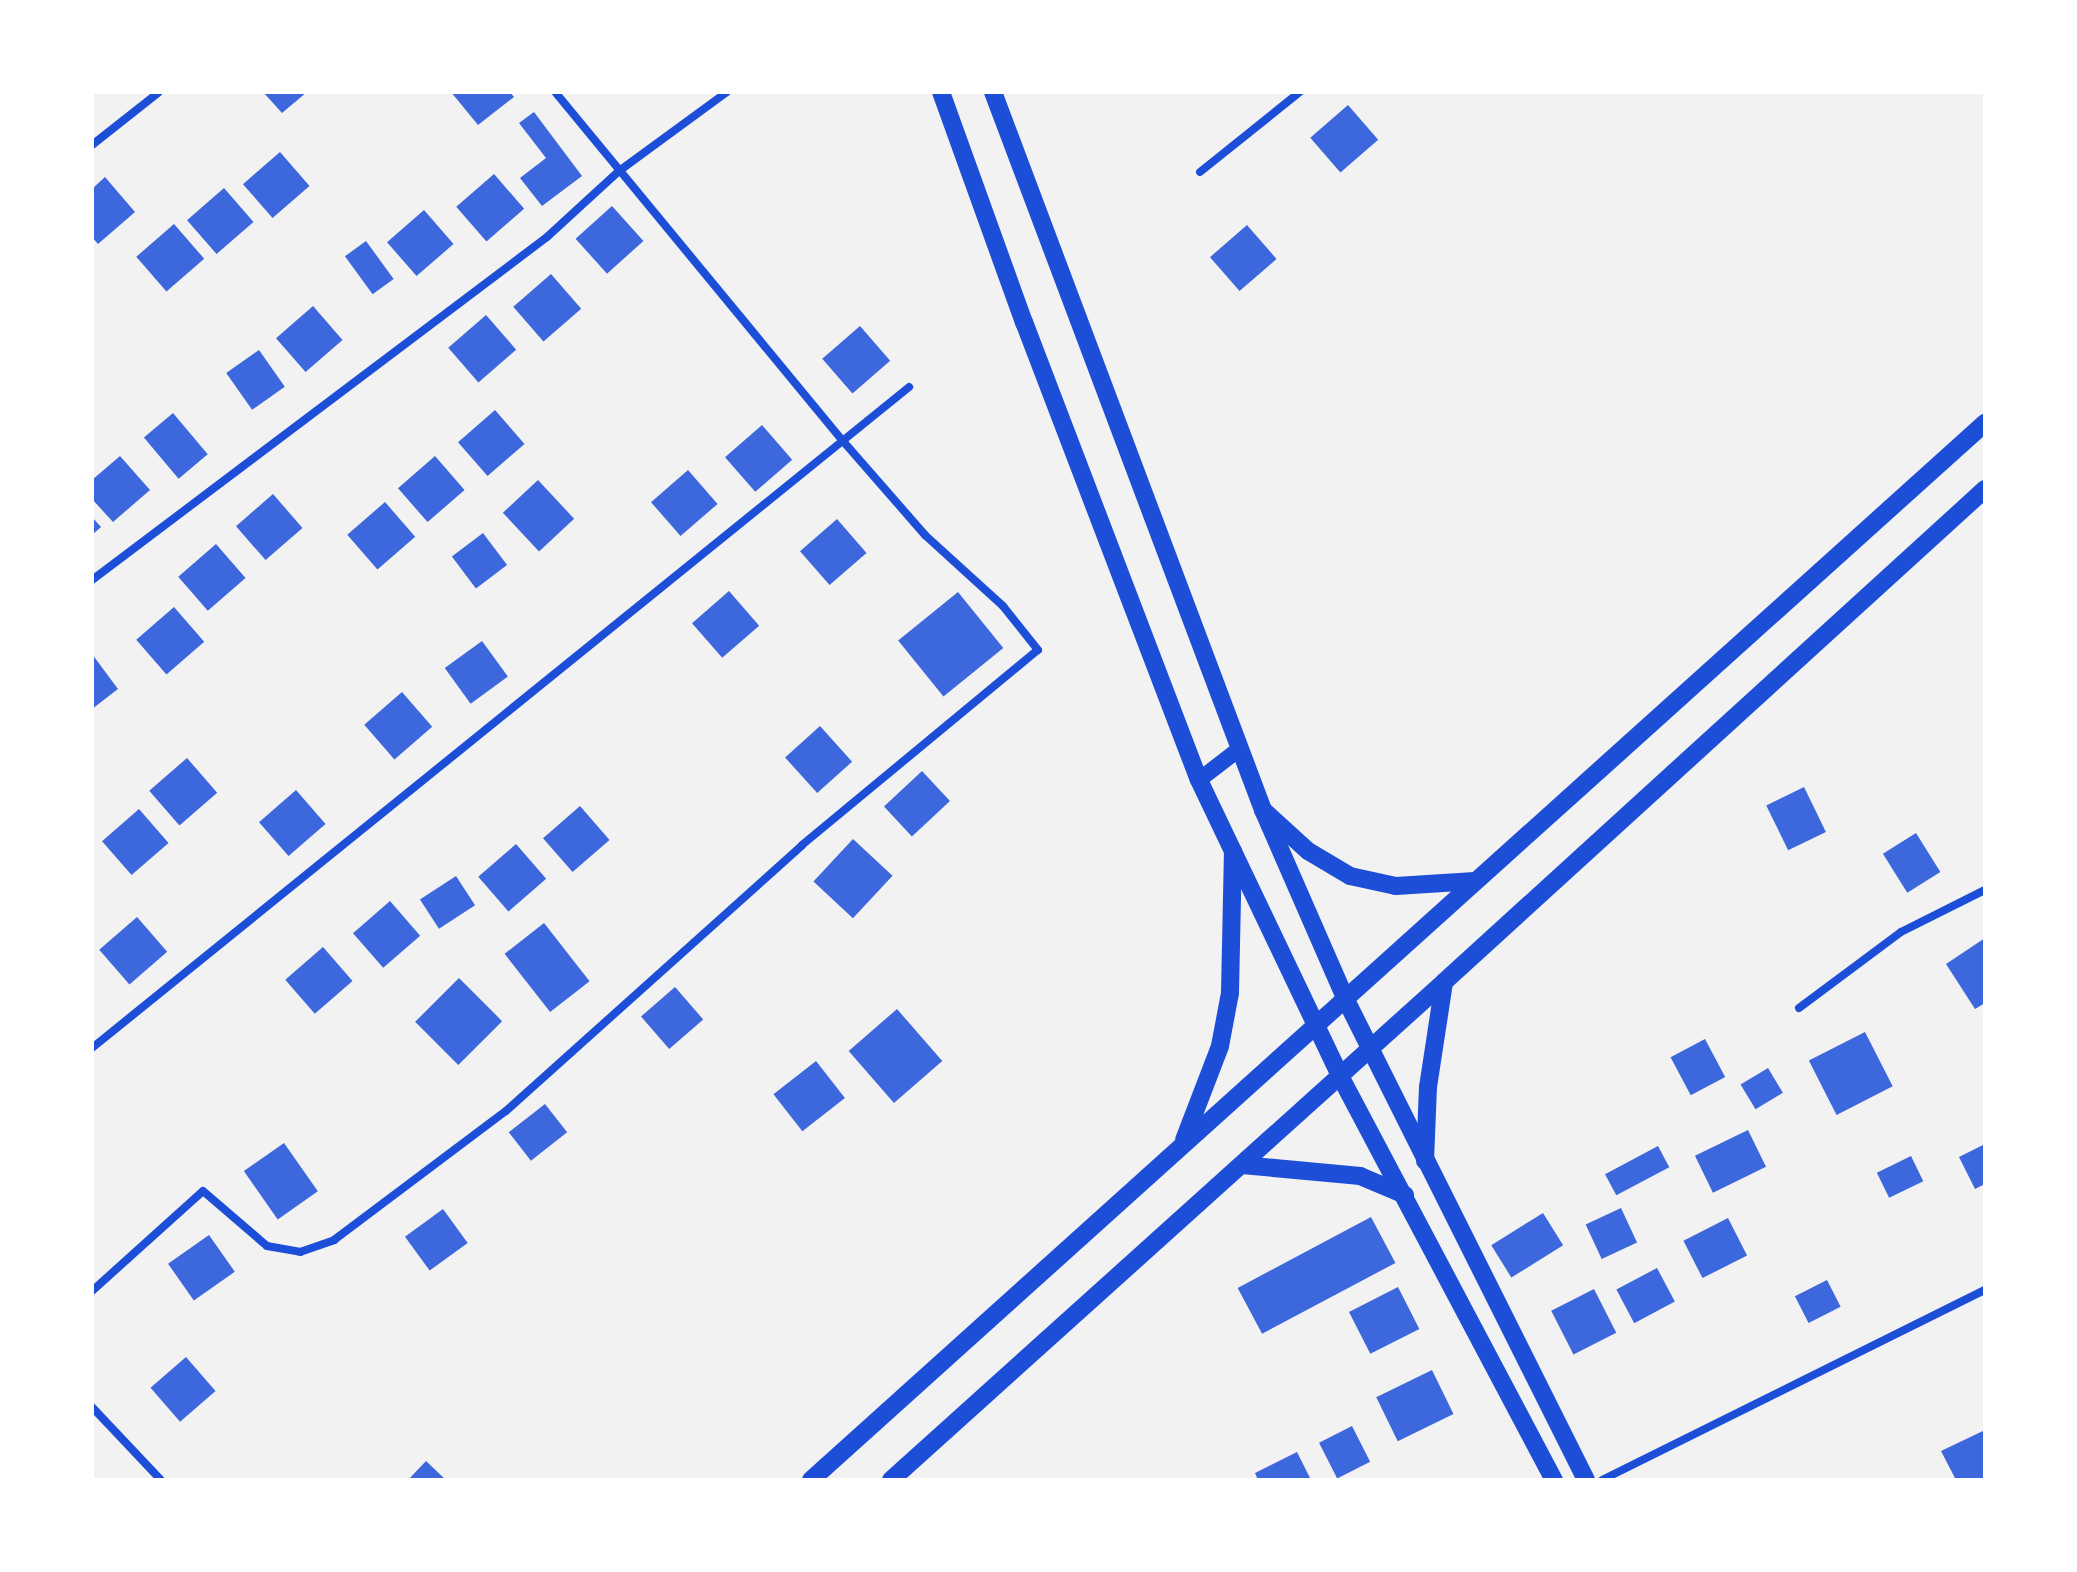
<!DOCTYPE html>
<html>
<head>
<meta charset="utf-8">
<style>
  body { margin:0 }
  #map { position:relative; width:2077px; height:1572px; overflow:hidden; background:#f2f2f2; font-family:Overpass,sans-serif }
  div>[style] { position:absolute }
  .building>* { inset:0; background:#3d67dc; transform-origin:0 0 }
  .minor>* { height:8px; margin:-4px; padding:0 4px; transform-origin:4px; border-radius:4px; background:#1d4ed8 }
  .secondary>* { height:16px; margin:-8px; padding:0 8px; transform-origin:8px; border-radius:8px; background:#1d4ed8 }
  .primary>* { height:18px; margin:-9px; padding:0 9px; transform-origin:9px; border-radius:9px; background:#1d4ed8 }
  .trunk>* { height:18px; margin:-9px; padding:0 9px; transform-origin:9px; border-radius:9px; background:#1d4ed8 }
  span { translate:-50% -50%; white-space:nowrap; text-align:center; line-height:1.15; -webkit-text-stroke:8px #fff; paint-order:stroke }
  .frame { position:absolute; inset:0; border:94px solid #fff; pointer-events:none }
</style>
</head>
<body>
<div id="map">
  <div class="building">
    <div style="clip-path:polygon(263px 92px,307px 92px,282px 113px)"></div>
    <div style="clip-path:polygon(451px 92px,510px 92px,514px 97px,478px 125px)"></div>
    <div style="left:1348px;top:105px;width:46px;height:50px;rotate:49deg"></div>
    <div style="clip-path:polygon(534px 112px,582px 176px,542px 206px,520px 178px,546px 158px,519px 123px)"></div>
    <div style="left:280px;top:152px;width:45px;height:49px;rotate:49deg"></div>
    <div style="left:494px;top:174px;width:46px;height:50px;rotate:49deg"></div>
    <div style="clip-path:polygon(105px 177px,135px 212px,98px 244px,92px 237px,92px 189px)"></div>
    <div style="left:224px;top:188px;width:45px;height:49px;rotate:49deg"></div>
    <div style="left:612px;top:206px;width:47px;height:49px;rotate:48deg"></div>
    <div style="left:424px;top:210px;width:45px;height:49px;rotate:49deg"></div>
    <div style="left:174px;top:224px;width:46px;height:50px;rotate:49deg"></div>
    <div style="left:1247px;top:225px;width:45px;height:49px;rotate:49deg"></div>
    <div style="left:366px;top:241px;width:47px;height:26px;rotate:54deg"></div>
    <div style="left:551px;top:274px;width:46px;height:50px;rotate:49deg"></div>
    <div style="left:313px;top:306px;width:45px;height:49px;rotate:49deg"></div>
    <div style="left:486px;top:315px;width:46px;height:50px;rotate:49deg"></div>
    <div style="left:860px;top:326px;width:46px;height:50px;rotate:49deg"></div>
    <div style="left:259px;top:350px;width:45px;height:40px;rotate:55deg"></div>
    <div style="left:495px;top:410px;width:45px;height:49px;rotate:49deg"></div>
    <div style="left:173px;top:413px;width:54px;height:38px;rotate:50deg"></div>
    <div style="left:762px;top:425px;width:46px;height:49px;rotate:49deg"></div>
    <div style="clip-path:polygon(120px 456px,150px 490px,113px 522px,92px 499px,92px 480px)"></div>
    <div style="left:435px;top:456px;width:45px;height:49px;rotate:49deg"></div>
    <div style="left:688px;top:470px;width:45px;height:49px;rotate:49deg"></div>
    <div style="left:538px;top:480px;width:53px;height:48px;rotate:47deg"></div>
    <div style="left:273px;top:494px;width:45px;height:49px;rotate:49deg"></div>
    <div style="left:385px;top:502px;width:46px;height:50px;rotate:49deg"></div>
    <div style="clip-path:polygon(92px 517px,101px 527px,92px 535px)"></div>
    <div style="left:837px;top:519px;width:45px;height:49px;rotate:49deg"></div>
    <div style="left:483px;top:533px;width:40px;height:39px;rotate:53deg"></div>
    <div style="left:216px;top:544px;width:45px;height:50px;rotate:49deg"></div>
    <div style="left:729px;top:591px;width:46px;height:49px;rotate:49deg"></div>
    <div style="left:958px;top:592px;width:72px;height:77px;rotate:51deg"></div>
    <div style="left:174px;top:607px;width:46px;height:50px;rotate:49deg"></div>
    <div style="left:482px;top:641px;width:44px;height:46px;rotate:54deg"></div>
    <div style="clip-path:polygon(92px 654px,118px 689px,92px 709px)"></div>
    <div style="left:402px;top:692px;width:46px;height:50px;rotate:49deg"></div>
    <div style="left:820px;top:726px;width:48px;height:47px;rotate:48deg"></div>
    <div style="left:187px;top:758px;width:46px;height:50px;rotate:49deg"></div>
    <div style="left:922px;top:771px;width:41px;height:52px;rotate:47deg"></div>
    <div style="left:1804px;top:787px;width:50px;height:42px;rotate:64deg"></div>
    <div style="left:296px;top:790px;width:45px;height:49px;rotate:49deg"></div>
    <div style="left:580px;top:806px;width:45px;height:49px;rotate:49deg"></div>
    <div style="left:139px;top:809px;width:45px;height:49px;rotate:49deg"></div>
    <div style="left:1916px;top:833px;width:46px;height:39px;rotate:58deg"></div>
    <div style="left:853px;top:839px;width:54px;height:58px;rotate:43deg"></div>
    <div style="left:516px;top:844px;width:46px;height:50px;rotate:49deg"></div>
    <div style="left:456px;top:876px;width:35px;height:43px;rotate:57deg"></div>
    <div style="left:390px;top:901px;width:46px;height:49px;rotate:49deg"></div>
    <div style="left:137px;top:917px;width:46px;height:50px;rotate:49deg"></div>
    <div style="left:544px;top:923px;width:74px;height:50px;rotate:52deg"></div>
    <div style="clip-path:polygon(1985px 938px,1985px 1003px,1975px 1009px,1946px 964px)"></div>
    <div style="left:323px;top:947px;width:45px;height:50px;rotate:49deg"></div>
    <div style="left:459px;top:978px;width:61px;height:62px;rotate:45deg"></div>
    <div style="left:675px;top:987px;width:43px;height:45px;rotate:49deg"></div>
    <div style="left:897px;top:1009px;width:69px;height:64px;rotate:49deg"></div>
    <div style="left:1865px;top:1032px;width:61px;height:63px;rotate:63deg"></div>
    <div style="left:1705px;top:1039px;width:43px;height:39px;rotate:62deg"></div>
    <div style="left:816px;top:1061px;width:47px;height:54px;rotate:52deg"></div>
    <div style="left:1768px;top:1068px;width:29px;height:32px;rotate:59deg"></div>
    <div style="left:545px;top:1104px;width:36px;height:46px;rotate:52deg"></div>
    <div style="left:1748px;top:1130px;width:41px;height:59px;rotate:64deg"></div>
    <div style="left:284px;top:1143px;width:59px;height:49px;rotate:55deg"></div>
    <div style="clip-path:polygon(1985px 1144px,1985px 1184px,1975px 1189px,1959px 1157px)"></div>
    <div style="left:1658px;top:1146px;width:24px;height:60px;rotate:62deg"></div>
    <div style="left:1911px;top:1156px;width:28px;height:38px;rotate:64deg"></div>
    <div style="left:1621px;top:1208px;width:38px;height:39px;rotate:65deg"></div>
    <div style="left:443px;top:1209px;width:42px;height:47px;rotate:54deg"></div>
    <div style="left:1543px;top:1213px;width:38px;height:61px;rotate:58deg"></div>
    <div style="left:1371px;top:1217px;width:52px;height:151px;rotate:62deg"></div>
    <div style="left:1728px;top:1218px;width:42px;height:50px;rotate:63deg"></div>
    <div style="left:209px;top:1235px;width:45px;height:50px;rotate:55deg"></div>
    <div style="left:1657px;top:1268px;width:38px;height:46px;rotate:62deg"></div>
    <div style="left:1827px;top:1280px;width:30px;height:36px;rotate:63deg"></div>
    <div style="left:1398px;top:1287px;width:47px;height:55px;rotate:63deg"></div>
    <div style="left:1594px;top:1289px;width:49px;height:48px;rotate:63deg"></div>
    <div style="left:186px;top:1357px;width:45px;height:47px;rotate:49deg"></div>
    <div style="left:1432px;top:1370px;width:49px;height:62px;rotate:64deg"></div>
    <div style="left:1352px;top:1426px;width:40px;height:37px;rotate:63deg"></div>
    <div style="clip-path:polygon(1985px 1430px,1985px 1480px,1956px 1480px,1941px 1451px)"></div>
    <div style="clip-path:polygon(1297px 1452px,1311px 1480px,1258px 1480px,1255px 1473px)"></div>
    <div style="clip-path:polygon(426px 1461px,446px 1480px,408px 1480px)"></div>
  </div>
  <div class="minor">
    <div style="left:92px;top:145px;width:85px;rotate:-38.3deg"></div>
    <div style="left:1200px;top:172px;width:128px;rotate:-38.7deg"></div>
    <div style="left:92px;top:580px;width:570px;rotate:-37.01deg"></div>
    <div style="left:547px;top:237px;width:98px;rotate:-42.5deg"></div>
    <div style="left:619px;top:171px;width:134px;rotate:-36.2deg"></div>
    <div style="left:1799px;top:1008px;width:127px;rotate:-36.7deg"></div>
    <div style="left:1901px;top:932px;width:94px;rotate:-26.6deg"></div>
    <div style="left:92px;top:1048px;width:1051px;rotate:-38.97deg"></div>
    <div style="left:92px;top:1291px;width:149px;rotate:-42deg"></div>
    <div style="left:203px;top:1191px;width:84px;rotate:40.7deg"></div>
    <div style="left:267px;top:1246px;width:34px;rotate:10deg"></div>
    <div style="left:300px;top:1252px;width:36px;rotate:-19deg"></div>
    <div style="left:334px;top:1240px;width:215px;rotate:-36.9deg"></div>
    <div style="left:506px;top:1111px;width:398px;rotate:-41.9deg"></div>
    <div style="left:802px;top:845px;width:306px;rotate:-39.6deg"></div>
    <div style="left:1038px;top:650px;width:56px;rotate:-128.5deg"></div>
    <div style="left:1003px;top:606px;width:105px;rotate:-137.7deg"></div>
    <div style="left:925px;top:535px;width:126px;rotate:-131.1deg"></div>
    <div style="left:842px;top:440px;width:451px;rotate:-129.5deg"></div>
    <div style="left:92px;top:1407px;width:100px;rotate:46.6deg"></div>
    <div style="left:1602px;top:1480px;width:428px;rotate:-26.4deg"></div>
  </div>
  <div class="secondary">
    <div style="left:1199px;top:780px;width:49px;rotate:-37.6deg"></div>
  </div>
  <div class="primary">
    <div style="left:941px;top:92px;width:245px;rotate:70.2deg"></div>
    <div style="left:1024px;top:322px;width:490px;rotate:69.1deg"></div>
    <div style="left:1199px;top:780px;width:328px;rotate:64.5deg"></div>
    <div style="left:1340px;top:1076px;width:457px;rotate:62.1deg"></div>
    <div style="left:993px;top:92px;width:767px;rotate:69.39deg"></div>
    <div style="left:1263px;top:810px;width:205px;rotate:66.4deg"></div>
    <div style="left:1345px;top:998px;width:539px;rotate:63.43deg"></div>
    <div style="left:1425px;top:1161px;width:74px;rotate:-87.7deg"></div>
    <div style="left:1428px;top:1087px;width:106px;rotate:-81.3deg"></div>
    <div style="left:1242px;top:1165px;width:119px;rotate:5.3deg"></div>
    <div style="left:1360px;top:1176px;width:49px;rotate:22.9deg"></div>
  </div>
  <div class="trunk">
    <div style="left:1263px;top:810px;width:61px;rotate:42.3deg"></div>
    <div style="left:1308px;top:851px;width:49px;rotate:30.8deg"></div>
    <div style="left:1350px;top:876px;width:47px;rotate:12.3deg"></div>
    <div style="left:1396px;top:886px;width:79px;rotate:-3.6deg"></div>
    <div style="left:1184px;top:1140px;width:101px;rotate:-69deg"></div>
    <div style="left:1220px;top:1046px;width:54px;rotate:-79.3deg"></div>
    <div style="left:1230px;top:993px;width:142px;rotate:-88.8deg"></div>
    <div style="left:811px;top:1480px;width:1580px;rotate:-42deg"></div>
    <div style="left:891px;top:1480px;width:744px;rotate:-42deg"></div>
    <div style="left:1444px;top:982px;width:732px;rotate:-42.34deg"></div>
  </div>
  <div class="frame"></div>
</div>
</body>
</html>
